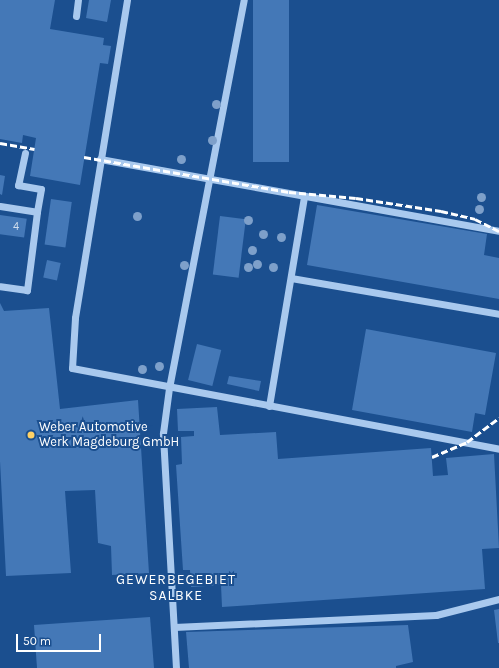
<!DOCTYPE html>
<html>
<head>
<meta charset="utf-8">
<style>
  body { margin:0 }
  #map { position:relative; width:499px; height:668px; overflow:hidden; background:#1b4f8f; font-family:Karla,sans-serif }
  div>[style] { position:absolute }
  .building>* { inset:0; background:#4478b7; transform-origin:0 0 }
  .minor>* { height:7px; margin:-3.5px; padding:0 3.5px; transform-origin:3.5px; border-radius:3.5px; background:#a9c9ee }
  .rail>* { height:3px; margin-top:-1.5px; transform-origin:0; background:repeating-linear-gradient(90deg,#fff 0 7px,transparent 0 10px) }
  .trees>* { width:9px; height:9px; margin:-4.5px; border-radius:50%; background:#7ea0ca }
  .dots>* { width:11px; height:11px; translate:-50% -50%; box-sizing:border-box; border:2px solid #1b4f8f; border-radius:50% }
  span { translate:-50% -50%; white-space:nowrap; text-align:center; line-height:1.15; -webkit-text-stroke:4px #1b4f8f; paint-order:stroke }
  .number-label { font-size:11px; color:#d0dded }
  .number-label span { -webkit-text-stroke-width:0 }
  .poi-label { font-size:13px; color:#fff }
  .left { translate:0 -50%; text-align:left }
  .neighbourhood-label { font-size:14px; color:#fff; letter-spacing:1px }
  .scale { position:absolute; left:16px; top:634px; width:85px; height:18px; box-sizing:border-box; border:2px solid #fff; border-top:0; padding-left:5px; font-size:12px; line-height:14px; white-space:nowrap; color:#fff; -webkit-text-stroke:3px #1b4f8f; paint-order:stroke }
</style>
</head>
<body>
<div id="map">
  <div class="building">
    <div style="clip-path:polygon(0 0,55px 0,50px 29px,104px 38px,103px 45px,111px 46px,108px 64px,100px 63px,80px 185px,30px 176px,36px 138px,23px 135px,22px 143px,0 139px)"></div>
    <div style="clip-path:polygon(89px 0,111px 0,107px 22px,86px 18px)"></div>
    <div style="left:253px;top:0;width:36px;height:162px"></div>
    <div style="clip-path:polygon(0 175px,5px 176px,2px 195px,0 194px)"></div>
    <div style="left:51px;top:199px;width:21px;height:46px;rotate:8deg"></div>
    <div style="clip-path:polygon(317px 205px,487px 234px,484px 255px,499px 258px,499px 299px,307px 265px)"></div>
    <div style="left:0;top:215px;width:27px;height:19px;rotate:8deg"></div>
    <div style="left:220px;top:216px;width:26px;height:59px;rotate:7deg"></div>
    <div style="left:47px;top:260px;width:14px;height:18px;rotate:12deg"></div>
    <div style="clip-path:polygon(0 303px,4px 311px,49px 308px,60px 409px,138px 400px,149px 573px,112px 575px,111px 546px,98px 543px,95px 490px,65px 491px,71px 573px,6px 576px,0 461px)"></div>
    <div style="clip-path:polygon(366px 329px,496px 353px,485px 415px,475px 413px,472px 432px,352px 410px)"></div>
    <div style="left:197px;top:344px;width:25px;height:37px;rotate:14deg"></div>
    <div style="clip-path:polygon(229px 376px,261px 381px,259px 391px,227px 384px)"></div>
    <div style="clip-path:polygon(217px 407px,220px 435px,276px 432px,278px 459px,431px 448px,433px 476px,448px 475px,446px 458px,494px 454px,499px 548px,482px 549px,485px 589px,222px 607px,221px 585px,191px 587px,190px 570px,183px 570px,176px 465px,182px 464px,181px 437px,194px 436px,194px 431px,178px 431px,177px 409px)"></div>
    <div style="clip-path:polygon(499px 609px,499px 643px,498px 643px,494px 610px)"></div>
    <div style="clip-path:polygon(150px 617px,154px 668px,37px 668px,34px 625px)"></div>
    <div style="clip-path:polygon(408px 625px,413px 662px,396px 666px,396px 668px,189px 668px,186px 632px)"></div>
  </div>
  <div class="minor">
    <div style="left:127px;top:0;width:322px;rotate:99.3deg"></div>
    <div style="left:75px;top:318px;width:50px;rotate:93.4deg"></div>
    <div style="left:72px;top:368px;width:435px;rotate:10.7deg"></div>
    <div style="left:76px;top:16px;width:16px;rotate:-83deg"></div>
    <div style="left:25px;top:153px;width:33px;rotate:102deg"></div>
    <div style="left:18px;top:185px;width:23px;rotate:10deg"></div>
    <div style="left:41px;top:189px;width:23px;rotate:100deg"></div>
    <div style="left:100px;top:159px;width:405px;rotate:10.2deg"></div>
    <div style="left:0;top:206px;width:37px;rotate:9deg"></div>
    <div style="left:37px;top:212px;width:79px;rotate:97.3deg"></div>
    <div style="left:27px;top:290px;width:27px;rotate:-172deg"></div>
    <div style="left:291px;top:278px;width:211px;rotate:9.8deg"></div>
    <div style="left:269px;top:406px;width:212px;rotate:-80.5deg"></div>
    <div style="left:174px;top:627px;width:262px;rotate:-2.6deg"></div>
    <div style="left:436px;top:615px;width:65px;rotate:-14.3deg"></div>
    <div style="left:176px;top:668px;width:235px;rotate:-93.2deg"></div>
    <div style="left:163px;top:433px;width:45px;rotate:-82.4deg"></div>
    <div style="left:169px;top:388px;width:395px;rotate:-79.1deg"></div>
  </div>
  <div class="rail">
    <div style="left:0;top:143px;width:35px;rotate:10deg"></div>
    <div style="left:84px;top:157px;width:208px;rotate:9.7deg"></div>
    <div style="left:289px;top:192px;width:67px;rotate:5.1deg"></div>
    <div style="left:356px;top:198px;width:86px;rotate:8.7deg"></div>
    <div style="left:441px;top:211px;width:35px;rotate:13deg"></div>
    <div style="left:475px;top:219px;width:27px;rotate:27deg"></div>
    <div style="left:432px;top:457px;width:38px;rotate:-23deg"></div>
    <div style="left:467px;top:442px;width:40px;rotate:-37deg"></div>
  </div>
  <div class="trees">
    <div style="left:216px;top:104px"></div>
    <div style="left:212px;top:140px"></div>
    <div style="left:181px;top:159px"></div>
    <div style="left:481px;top:197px"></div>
    <div style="left:479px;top:209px"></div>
    <div style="left:137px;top:216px"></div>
    <div style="left:248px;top:220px"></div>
    <div style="left:263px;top:234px"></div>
    <div style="left:281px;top:237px"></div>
    <div style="left:252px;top:250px"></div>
    <div style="left:257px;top:264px"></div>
    <div style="left:184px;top:265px"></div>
    <div style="left:248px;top:267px"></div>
    <div style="left:273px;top:267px"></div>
    <div style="left:159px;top:366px"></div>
    <div style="left:142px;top:369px"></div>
  </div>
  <div class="dots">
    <div style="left:31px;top:435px;background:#ffd166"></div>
  </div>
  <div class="number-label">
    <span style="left:16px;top:227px">4</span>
  </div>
  <div class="poi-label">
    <span class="left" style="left:39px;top:435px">Weber Automotive<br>Werk Magdeburg GmbH</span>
  </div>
  <div class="neighbourhood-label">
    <span style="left:176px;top:588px">GEWERBEGEBIET<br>SALBKE</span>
  </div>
  <div class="scale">50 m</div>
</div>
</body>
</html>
